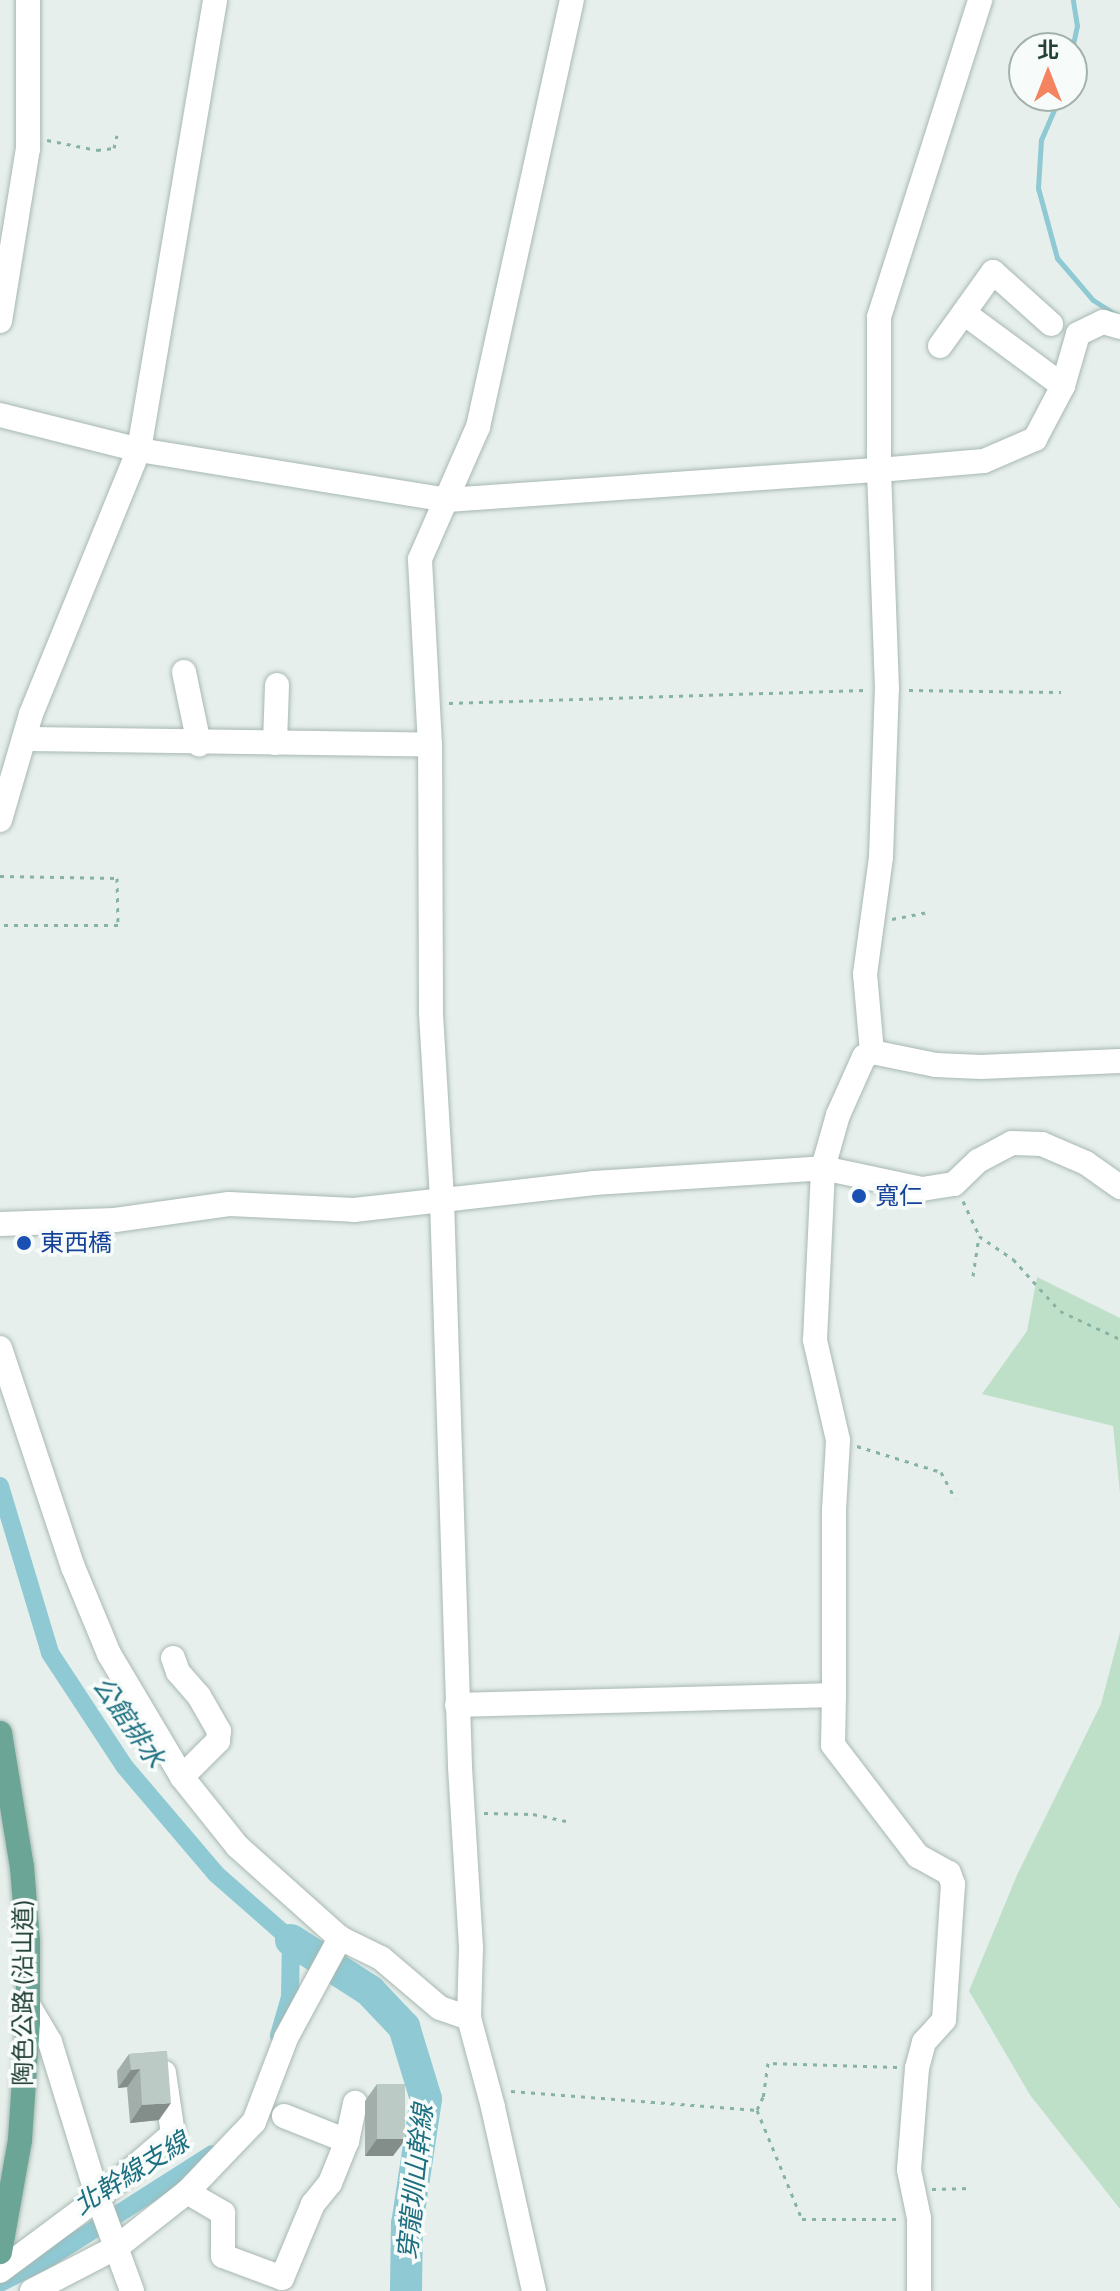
<!DOCTYPE html>
<html>
<head>
<meta charset="utf-8">
<style>
  body { margin:0 }
  #map { position:relative; width:1120px; height:2291px; overflow:hidden; background:#e6efeb; font-family:"Titillium Web","Noto Sans TC",sans-serif }
  div>[style] { position:absolute }
  .green>* { inset:0; background:#bfe0c8 }
  .stream>* { height:5px; margin:-2.5px; padding:0 2.5px; transform-origin:2.5px; border-radius:2.5px; background:#8ec9d4 }
  .canal>* { height:18px; margin:-9px; padding:0 9px; transform-origin:9px; border-radius:9px; background:#8ec9d4 }
  .river>* { height:32px; margin:-16px; padding:0 16px; transform-origin:16px; border-radius:16px; background:#8ec9d4 }
  .path>* { height:3px; margin-top:-1.5px; transform-origin:0; background:repeating-linear-gradient(90deg,#86b3a5 0 4px,transparent 0 10px) }
  .roads { filter:drop-shadow(0 0 2px #a8b8b2) drop-shadow(0 0 2px #a8b8b2) }
  .minor>* { height:24px; margin:-12px; padding:0 12px; transform-origin:12px; border-radius:12px; background:#fff }
  .major>* { height:24px; margin:-12px; padding:0 12px; transform-origin:12px; border-radius:12px; background:#6aa596 }
  .wall>* { inset:0; background:#a1aea9 }
  .shaded-wall>* { inset:0; background:#838d89 }
  .building>* { inset:0; background:#bbcac4; transform-origin:0 0 }
  .dots>* { width:22px; height:22px; translate:-50% -50%; box-sizing:border-box; border:4px solid #f7fbf9; border-radius:50% }
  span { translate:-50% -50%; white-space:nowrap; text-align:center; line-height:1.15; -webkit-text-stroke:7px #f7fbf9; paint-order:stroke }
  .transit-label { font-size:24px; color:#164399 }
  .left { translate:0 -50%; text-align:left }
  .street-label { font-size:24px; color:#24423a }
  .water-label { font-size:26px; color:#1c6f80; font-style:italic }
  .north { position:absolute; left:1008px; top:32px; width:80px; height:80px; box-sizing:border-box; background:#f7fbf9; border:2px solid #a3b1ad; border-radius:50%; rotate:0deg; font-size:22px; font-weight:700; line-height:32px; text-align:center; color:#24423a }
  .north::after { content:''; display:block; margin:auto; width:28px; height:36px; background:#f4845f; clip-path:polygon(50% 0,100% 100%,50% 72%,0 100%) }
</style>
</head>
<body>
<div id="map">
  <div class="green">
    <div style="clip-path:polygon(1037px 1277px,1120px 1318px,1120px 1493px,1113px 1426px,982px 1394px,1027px 1331px)"></div>
    <div style="clip-path:polygon(1120px 1632px,1120px 2209px,1030px 2095px,969px 1991px,1017px 1875px,1101px 1704px)"></div>
  </div>
  <div class="stream">
    <div style="left:1072px;top:49px;width:24px;rotate:-78deg"></div>
    <div style="left:1077px;top:26px;width:26px;rotate:-99deg"></div>
    <div style="left:1060px;top:96px;width:48px;rotate:113.4deg"></div>
    <div style="left:1041px;top:140px;width:48px;rotate:93.6deg"></div>
    <div style="left:1038px;top:188px;width:73px;rotate:74.8deg"></div>
    <div style="left:1057px;top:258px;width:55px;rotate:49.4deg"></div>
    <div style="left:1093px;top:300px;width:27px;rotate:33deg"></div>
  </div>
  <div class="canal">
    <div style="left:0;top:1486px;width:174px;rotate:73.3deg"></div>
    <div style="left:50px;top:1653px;width:136px;rotate:56.7deg"></div>
    <div style="left:125px;top:1767px;width:140px;rotate:49.6deg"></div>
    <div style="left:216px;top:1874px;width:100px;rotate:41.3deg"></div>
    <div style="left:291px;top:1940px;width:57px;rotate:91deg"></div>
    <div style="left:290px;top:1997px;width:40px;rotate:106deg"></div>
    <div style="left:0;top:2283px;width:55px;rotate:-27deg"></div>
    <div style="left:49px;top:2258px;width:193px;rotate:-32.5deg"></div>
  </div>
  <div class="river">
    <div style="left:291px;top:1940px;width:94px;rotate:32.8deg"></div>
    <div style="left:370px;top:1991px;width:50px;rotate:46.6deg"></div>
    <div style="left:404px;top:2027px;width:75px;rotate:73deg"></div>
    <div style="left:426px;top:2099px;width:126px;rotate:98.6deg"></div>
    <div style="left:407px;top:2224px;width:67px;rotate:90.9deg"></div>
  </div>
  <div class="path">
    <div style="left:47px;top:140px;width:51px;rotate:11.3deg"></div>
    <div style="left:97px;top:150px;width:17px;rotate:-7deg"></div>
    <div style="left:114px;top:148px;width:13px;rotate:-77deg"></div>
    <div style="left:909px;top:690px;width:152px;rotate:0.8deg"></div>
    <div style="left:449px;top:703px;width:416px;rotate:-1.8deg"></div>
    <div style="left:0;top:876px;width:117px;rotate:1deg"></div>
    <div style="left:117px;top:878px;width:47px;rotate:88.8deg"></div>
    <div style="left:118px;top:925px;width:118px;rotate:180deg"></div>
    <div style="left:892px;top:919px;width:37px;rotate:-11deg"></div>
    <div style="left:963px;top:1201px;width:38px;rotate:65deg"></div>
    <div style="left:979px;top:1236px;width:41px;rotate:34.1deg"></div>
    <div style="left:1013px;top:1259px;width:70px;rotate:47.9deg"></div>
    <div style="left:1060px;top:1311px;width:66px;rotate:25deg"></div>
    <div style="left:973px;top:1276px;width:40px;rotate:-81.5deg"></div>
    <div style="left:857px;top:1446px;width:88px;rotate:17.2deg"></div>
    <div style="left:941px;top:1472px;width:30px;rotate:62deg"></div>
    <div style="left:484px;top:1813px;width:49px;rotate:1.2deg"></div>
    <div style="left:533px;top:1814px;width:35px;rotate:12deg"></div>
    <div style="left:897px;top:2067px;width:129px;rotate:-178.2deg"></div>
    <div style="left:768px;top:2063px;width:34px;rotate:98deg"></div>
    <div style="left:763px;top:2097px;width:14px;rotate:115deg"></div>
    <div style="left:757px;top:2110px;width:118px;rotate:67.6deg"></div>
    <div style="left:802px;top:2219px;width:97px"></div>
    <div style="left:511px;top:2091px;width:247px;rotate:4.4deg"></div>
    <div style="left:932px;top:2189px;width:40px;rotate:-1.4deg"></div>
  </div>
  <div class="roads">
    <div class="minor">
      <div style="left:964px;top:313px;width:123px;rotate:36.4deg"></div>
      <div style="left:0;top:321px;width:174px;rotate:-80.8deg"></div>
      <div style="left:28px;top:149px;width:149px;rotate:-90deg"></div>
      <div style="left:940px;top:346px;width:91px;rotate:-54.4deg"></div>
      <div style="left:993px;top:272px;width:78px;rotate:41.9deg"></div>
      <div style="left:0;top:415px;width:143px;rotate:14.1deg"></div>
      <div style="left:139px;top:450px;width:312px;rotate:9.2deg"></div>
      <div style="left:447px;top:500px;width:433px;rotate:-4deg"></div>
      <div style="left:879px;top:470px;width:105px;rotate:-4.9deg"></div>
      <div style="left:984px;top:461px;width:56px;rotate:-23.3deg"></div>
      <div style="left:1035px;top:439px;width:60px;rotate:-62.2deg"></div>
      <div style="left:1063px;top:386px;width:54px;rotate:-73.9deg"></div>
      <div style="left:1078px;top:334px;width:28px;rotate:-26deg"></div>
      <div style="left:1103px;top:322px;width:18px;rotate:16deg"></div>
      <div style="left:184px;top:672px;width:74px;rotate:78.2deg"></div>
      <div style="left:24px;top:739px;width:406px;rotate:0.8deg"></div>
      <div style="left:275px;top:743px;width:58px;rotate:-88deg"></div>
      <div style="left:0;top:820px;width:110px;rotate:-73.7deg"></div>
      <div style="left:31px;top:714px;width:285px;rotate:-67.8deg"></div>
      <div style="left:139px;top:450px;width:456px;rotate:-80.4deg"></div>
      <div style="left:872px;top:1052px;width:78px;rotate:-95.1deg"></div>
      <div style="left:865px;top:974px;width:118px;rotate:-82.2deg"></div>
      <div style="left:881px;top:857px;width:168px;rotate:-88deg"></div>
      <div style="left:887px;top:689px;width:219px;rotate:-92.1deg"></div>
      <div style="left:879px;top:470px;width:153px;rotate:-90deg"></div>
      <div style="left:879px;top:317px;width:333px;rotate:-72.3deg"></div>
      <div style="left:0;top:1224px;width:115px;rotate:-2deg"></div>
      <div style="left:115px;top:1220px;width:115px;rotate:-8deg"></div>
      <div style="left:229px;top:1204px;width:125px;rotate:2.7deg"></div>
      <div style="left:354px;top:1210px;width:242px;rotate:-6.4deg"></div>
      <div style="left:594px;top:1183px;width:229px;rotate:-3.7deg"></div>
      <div style="left:823px;top:1168px;width:101px;rotate:12deg"></div>
      <div style="left:922px;top:1189px;width:32px;rotate:-9deg"></div>
      <div style="left:954px;top:1184px;width:33px;rotate:-44deg"></div>
      <div style="left:978px;top:1161px;width:38px;rotate:-28deg"></div>
      <div style="left:1012px;top:1143px;width:30px;rotate:2deg"></div>
      <div style="left:1042px;top:1144px;width:48px;rotate:23.4deg"></div>
      <div style="left:1086px;top:1163px;width:42px;rotate:35.2deg"></div>
      <div style="left:0;top:1348px;width:231px;rotate:71.6deg"></div>
      <div style="left:73px;top:1567px;width:94px;rotate:67.5deg"></div>
      <div style="left:109px;top:1654px;width:143px;rotate:59.3deg"></div>
      <div style="left:182px;top:1777px;width:88px;rotate:51.4deg"></div>
      <div style="left:237px;top:1846px;width:138px;rotate:41.8deg"></div>
      <div style="left:340px;top:1938px;width:46px;rotate:26deg"></div>
      <div style="left:381px;top:1958px;width:77px;rotate:40.3deg"></div>
      <div style="left:440px;top:2008px;width:31px;rotate:19deg"></div>
      <div style="left:173px;top:1658px;width:15px;rotate:70deg"></div>
      <div style="left:178px;top:1672px;width:32px;rotate:49deg"></div>
      <div style="left:199px;top:1696px;width:40px;rotate:60.3deg"></div>
      <div style="left:219px;top:1731px;width:10px;rotate:96deg"></div>
      <div style="left:218px;top:1741px;width:51px;rotate:135deg"></div>
      <div style="left:834px;top:1695px;width:185px;rotate:-90deg"></div>
      <div style="left:834px;top:1510px;width:70px;rotate:-86.7deg"></div>
      <div style="left:838px;top:1440px;width:103px;rotate:-103deg"></div>
      <div style="left:815px;top:1340px;width:172px;rotate:-87.3deg"></div>
      <div style="left:823px;top:1168px;width:55px;rotate:-74.2deg"></div>
      <div style="left:838px;top:1115px;width:64px;rotate:-65.9deg"></div>
      <div style="left:864px;top:1057px;width:9px;rotate:-32deg"></div>
      <div style="left:872px;top:1052px;width:65px;rotate:11.5deg"></div>
      <div style="left:936px;top:1065px;width:45px;rotate:2.5deg"></div>
      <div style="left:981px;top:1067px;width:139px;rotate:-2.5deg"></div>
      <div style="left:457px;top:1705px;width:377px;rotate:-1.5deg"></div>
      <div style="left:834px;top:1695px;width:50px;rotate:91.1deg"></div>
      <div style="left:833px;top:1745px;width:140px;rotate:52.6deg"></div>
      <div style="left:918px;top:1856px;width:35px;rotate:29deg"></div>
      <div style="left:949px;top:1873px;width:12px;rotate:70deg"></div>
      <div style="left:953px;top:1884px;width:136px;rotate:93.8deg"></div>
      <div style="left:944px;top:2020px;width:30px;rotate:132deg"></div>
      <div style="left:924px;top:2042px;width:27px;rotate:105deg"></div>
      <div style="left:917px;top:2068px;width:102px;rotate:94.5deg"></div>
      <div style="left:909px;top:2170px;width:49px;rotate:78.2deg"></div>
      <div style="left:919px;top:2218px;width:73px;rotate:90deg"></div>
      <div style="left:28px;top:2005px;width:43px;rotate:59.3deg"></div>
      <div style="left:50px;top:2042px;width:163px;rotate:72.9deg"></div>
      <div style="left:98px;top:2198px;width:99px;rotate:69.9deg"></div>
      <div style="left:284px;top:2116px;width:68px;rotate:21.6deg"></div>
      <div style="left:187px;top:2192px;width:42px;rotate:30.3deg"></div>
      <div style="left:223px;top:2213px;width:43px;rotate:90deg"></div>
      <div style="left:223px;top:2256px;width:63px;rotate:20.4deg"></div>
      <div style="left:282px;top:2278px;width:80px;rotate:-67.3deg"></div>
      <div style="left:313px;top:2204px;width:27px;rotate:-51deg"></div>
      <div style="left:330px;top:2183px;width:45px;rotate:-68deg"></div>
      <div style="left:347px;top:2141px;width:39px;rotate:-78deg"></div>
      <div style="left:0;top:2271px;width:122px;rotate:-36.7deg"></div>
      <div style="left:98px;top:2198px;width:99px;rotate:-40.5deg"></div>
      <div style="left:173px;top:2134px;width:62px;rotate:-98.4deg"></div>
      <div style="left:32px;top:2291px;width:96px;rotate:-27.4deg"></div>
      <div style="left:117px;top:2247px;width:89px;rotate:-38.2deg"></div>
      <div style="left:187px;top:2192px;width:97px;rotate:-46.3deg"></div>
      <div style="left:254px;top:2122px;width:90px;rotate:-69.1deg"></div>
      <div style="left:286px;top:2038px;width:114px;rotate:-61.6deg"></div>
      <div style="left:534px;top:2291px;width:189px;rotate:-102.6deg"></div>
      <div style="left:493px;top:2107px;width:92px;rotate:-105.1deg"></div>
      <div style="left:469px;top:2018px;width:71px;rotate:-88.4deg"></div>
      <div style="left:471px;top:1947px;width:181px;rotate:-93.5deg"></div>
      <div style="left:460px;top:1766px;width:567px;rotate:-91.82deg"></div>
      <div style="left:442px;top:1199px;width:187px;rotate:-93.4deg"></div>
      <div style="left:431px;top:1012px;width:267px;rotate:-90.2deg"></div>
      <div style="left:430px;top:745px;width:186px;rotate:-93.1deg"></div>
      <div style="left:420px;top:559px;width:144px;rotate:-66.3deg"></div>
      <div style="left:478px;top:427px;width:437px;rotate:-77.6deg"></div>
    </div>
    <div class="major">
      <div style="left:0;top:1733px;width:136px;rotate:80.7deg"></div>
      <div style="left:22px;top:1867px;width:74px;rotate:85.4deg"></div>
      <div style="left:28px;top:1941px;width:81px;rotate:90deg"></div>
      <div style="left:28px;top:2022px;width:118px;rotate:93.9deg"></div>
      <div style="left:20px;top:2140px;width:114px;rotate:100.1deg"></div>
    </div>
  </div>
  <div class="wall">
    <div style="clip-path:polygon(167px 2051px,159px 2120px,130px 2123px,127px 2087px,118px 2088px,117px 2071px,129px 2054px)"></div>
    <div style="clip-path:polygon(377px 2084px,393px 2156px,365px 2156px,365px 2101px)"></div>
  </div>
  <div class="shaded-wall">
    <div style="clip-path:polygon(140px 2069px,127px 2087px,118px 2088px,131px 2070px)"></div>
    <div style="clip-path:polygon(171px 2103px,159px 2120px,130px 2123px,142px 2105px)"></div>
    <div style="clip-path:polygon(377px 2139px,406px 2139px,393px 2156px,365px 2156px)"></div>
  </div>
  <div class="building">
    <div style="clip-path:polygon(167px 2051px,171px 2103px,142px 2105px,140px 2069px,131px 2070px,129px 2054px)"></div>
    <div style="left:377px;top:2084px;width:28px;height:55px"></div>
  </div>
  <div class="dots">
    <div style="left:859px;top:1196px;background:#1a4fb4"></div>
    <div style="left:24px;top:1243px;background:#1a4fb4"></div>
  </div>
  <div class="transit-label">
    <span class="left" style="left:875px;top:1196px">寬仁</span>
    <span class="left" style="left:40px;top:1243px">東西橋</span>
  </div>
  <div class="street-label">
    <span style="left:23px;top:1993px;rotate:-90deg">陶色公路 (沿山道)</span>
  </div>
  <div class="water-label">
    <span style="left:129px;top:1722px;rotate:55deg">公館排水</span>
    <span style="left:131px;top:2173px;rotate:-32deg">北幹線支線</span>
    <span style="left:415px;top:2182px;rotate:-84deg">穿龍圳山幹線</span>
  </div>
  <div class="north">北</div>
</div>
</body>
</html>
